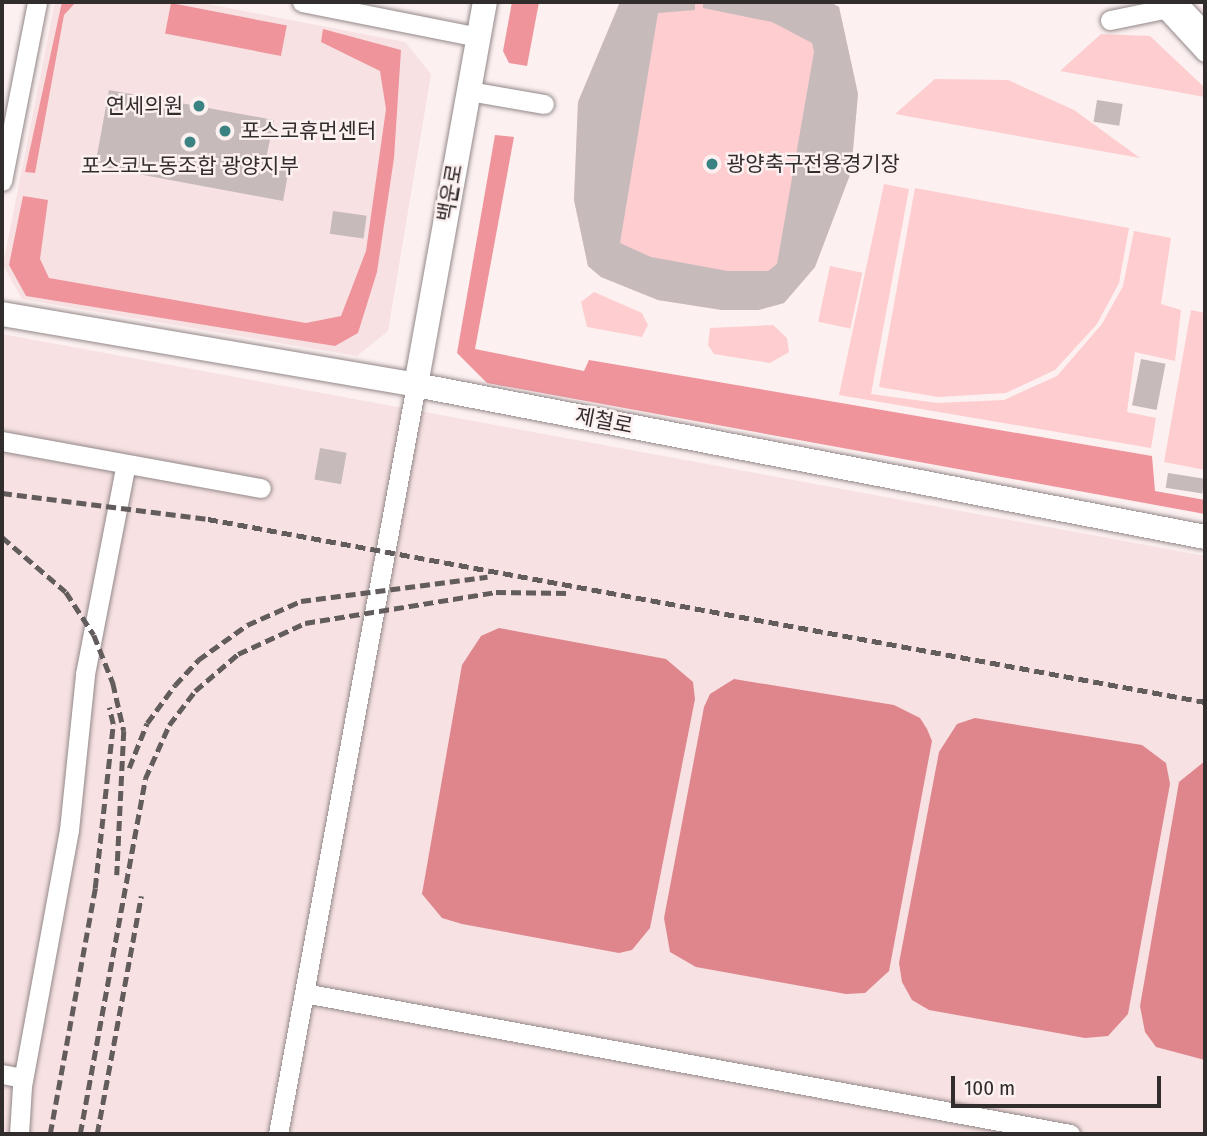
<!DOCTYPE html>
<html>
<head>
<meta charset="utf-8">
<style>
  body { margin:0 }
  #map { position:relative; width:1207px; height:1136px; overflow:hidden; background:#fcf0f0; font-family:"Fira Sans Condensed","Noto Sans KR",sans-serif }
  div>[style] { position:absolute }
  .built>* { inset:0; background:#f7e1e2 }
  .green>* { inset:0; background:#fecdcf; transform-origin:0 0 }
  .forest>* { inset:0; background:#ef949b; transform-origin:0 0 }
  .water>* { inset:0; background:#df858c }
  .building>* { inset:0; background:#c6babb; transform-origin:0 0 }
  .roads { filter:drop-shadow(0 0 2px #938889) drop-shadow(0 0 2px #938889) }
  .minor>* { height:19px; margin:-9.5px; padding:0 9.5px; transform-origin:9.5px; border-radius:9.5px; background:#fff }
  .major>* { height:24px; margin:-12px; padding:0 12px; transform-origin:12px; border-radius:12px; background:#fff }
  .rail>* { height:4.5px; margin-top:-2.25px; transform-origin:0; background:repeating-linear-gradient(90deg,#635c5c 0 10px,transparent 0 15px) }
  .dots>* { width:19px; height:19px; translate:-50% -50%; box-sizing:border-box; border:4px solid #fcf0f0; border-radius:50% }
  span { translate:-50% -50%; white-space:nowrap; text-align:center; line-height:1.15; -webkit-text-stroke:5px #fcf0f0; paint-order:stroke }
  .poi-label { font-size:21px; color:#322d2d }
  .right { translate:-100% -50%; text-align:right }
  .left { translate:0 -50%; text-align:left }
  .street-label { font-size:21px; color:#322d2d }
  .frame { position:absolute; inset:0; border:4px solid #322d2d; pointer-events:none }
  .scale { position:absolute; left:951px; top:1076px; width:210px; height:32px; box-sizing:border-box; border:4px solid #322d2d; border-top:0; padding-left:9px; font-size:21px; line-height:24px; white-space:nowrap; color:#322d2d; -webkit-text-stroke:5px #fcf0f0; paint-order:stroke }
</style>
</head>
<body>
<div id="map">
  <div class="built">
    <div style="clip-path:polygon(55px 2px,197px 2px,405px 42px,431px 74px,388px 331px,357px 356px,22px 299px,3px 265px)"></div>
    <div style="clip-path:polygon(2px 334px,1205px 556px,1205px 1134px,2px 1134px)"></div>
  </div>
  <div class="green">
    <div style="clip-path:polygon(620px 2px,830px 2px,839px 7px,858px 94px,851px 172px,815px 267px,784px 303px,758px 310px,722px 310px,658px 300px,601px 277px,588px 266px,574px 200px,578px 102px)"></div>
    <div style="clip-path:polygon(1101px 34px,1150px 36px,1205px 88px,1205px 97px,1060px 71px)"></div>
    <div style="clip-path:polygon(935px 79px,1008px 80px,1074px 110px,1140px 158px,895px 114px)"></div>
    <div style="clip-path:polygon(884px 184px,909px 189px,871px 394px,937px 403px,1004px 400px,1057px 376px,1102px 324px,1123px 286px,1134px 231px,1171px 238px,1161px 304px,1181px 310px,1175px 361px,1135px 352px,1127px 412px,1156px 418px,1151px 448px,839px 395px)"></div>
    <div style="clip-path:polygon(915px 188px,1129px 228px,1119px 283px,1097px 324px,1055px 370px,1006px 393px,938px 397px,879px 387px)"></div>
    <div style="left:830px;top:266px;width:33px;height:57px;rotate:12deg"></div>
    <div style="clip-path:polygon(594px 292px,642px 313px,648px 325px,642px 337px,587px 327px,581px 302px)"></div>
    <div style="clip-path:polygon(1191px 310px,1205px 313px,1205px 470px,1164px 462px)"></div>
    <div style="clip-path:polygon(773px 325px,787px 338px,789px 352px,770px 363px,714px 354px,708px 345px,710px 328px)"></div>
  </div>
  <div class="forest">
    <div style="clip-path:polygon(62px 2px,76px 2px,64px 15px,35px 173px,25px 172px)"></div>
    <div style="clip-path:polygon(512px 2px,539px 2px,527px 66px,509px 63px,503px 51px)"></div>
    <div style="left:171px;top:3px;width:118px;height:31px;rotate:11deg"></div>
    <div style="clip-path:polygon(323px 29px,401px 50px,394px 158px,377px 272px,358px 333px,335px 346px,26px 296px,9px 265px,23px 196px,48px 200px,40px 259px,49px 278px,306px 323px,341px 316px,366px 251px,386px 109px,380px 71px,321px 42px)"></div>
    <div style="clip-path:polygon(495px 135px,514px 137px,475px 349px,584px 371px,589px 360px,1152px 456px,1155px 491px,1205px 500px,1205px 514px,487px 383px,457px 353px)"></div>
  </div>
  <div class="water">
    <div style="clip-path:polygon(499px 628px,666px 659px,693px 682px,695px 699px,650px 928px,632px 950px,619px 953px,462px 924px,442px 918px,422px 894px,462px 665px,481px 636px)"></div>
    <div style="clip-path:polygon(734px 679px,894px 705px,920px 718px,927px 729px,932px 741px,889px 971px,865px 993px,846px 994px,696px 967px,670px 952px,664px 918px,704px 707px,710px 694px)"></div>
    <div style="clip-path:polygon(975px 718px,1142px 745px,1166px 763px,1170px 784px,1128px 1014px,1108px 1036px,1085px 1038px,929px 1010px,912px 1000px,902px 982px,899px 963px,939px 752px,957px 724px)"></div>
    <div style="clip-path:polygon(1205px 761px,1205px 1060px,1156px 1047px,1145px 1032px,1140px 1006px,1179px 782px)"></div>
  </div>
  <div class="building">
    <div style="clip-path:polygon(620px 2px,695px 2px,695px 10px,658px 13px,620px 243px,651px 257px,728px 271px,768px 271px,777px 264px,814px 52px,812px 43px,772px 22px,703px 8px,703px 2px,830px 2px,839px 7px,858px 94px,851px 172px,815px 267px,784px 303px,758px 310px,722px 310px,658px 300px,601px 277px,588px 266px,574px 200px,578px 102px)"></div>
    <div style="clip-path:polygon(109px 90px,274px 120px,265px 164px,289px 169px,283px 201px,95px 166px)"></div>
    <div style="left:1097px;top:100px;width:26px;height:22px;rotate:9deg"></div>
    <div style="left:333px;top:211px;width:34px;height:23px;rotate:8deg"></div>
    <div style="left:1141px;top:359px;width:25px;height:47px;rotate:11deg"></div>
    <div style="left:320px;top:448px;width:27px;height:32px;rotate:10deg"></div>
    <div style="left:1168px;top:473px;width:37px;height:15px;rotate:9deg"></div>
  </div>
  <div class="roads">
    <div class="minor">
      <div style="left:302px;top:2px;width:180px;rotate:11.2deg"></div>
      <div style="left:1159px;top:2px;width:68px;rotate:47.4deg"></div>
      <div style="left:1177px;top:2px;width:41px;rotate:47deg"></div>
      <div style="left:1110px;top:20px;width:55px;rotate:-11.5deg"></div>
      <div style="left:469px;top:91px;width:76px;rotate:9.8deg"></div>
      <div style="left:2px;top:181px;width:182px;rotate:-78.9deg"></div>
      <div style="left:2px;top:441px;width:263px;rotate:10.3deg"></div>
      <div style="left:304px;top:993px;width:779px;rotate:10.43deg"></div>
      <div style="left:2px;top:1074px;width:21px;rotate:11deg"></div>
      <div style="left:19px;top:1134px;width:48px;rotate:-86.4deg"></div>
      <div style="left:22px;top:1086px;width:260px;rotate:-79.6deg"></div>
      <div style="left:69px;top:830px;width:157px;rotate:-84.1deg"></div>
      <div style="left:85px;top:674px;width:214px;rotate:-79deg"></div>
      <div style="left:278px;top:1134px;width:762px;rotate:-79.56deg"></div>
    </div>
    <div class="major">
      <div style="left:2px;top:314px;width:420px;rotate:9.7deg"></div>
      <div style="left:416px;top:385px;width:804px;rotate:10.9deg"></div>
      <div style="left:416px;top:385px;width:389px;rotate:-79.8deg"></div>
    </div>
  </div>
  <div class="rail">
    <div style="left:2px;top:493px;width:208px;rotate:7.2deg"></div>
    <div style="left:208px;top:519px;width:1014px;rotate:10.4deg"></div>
    <div style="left:2px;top:537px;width:84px;rotate:40.7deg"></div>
    <div style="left:66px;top:592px;width:51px;rotate:56.9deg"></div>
    <div style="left:94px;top:635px;width:52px;rotate:68.4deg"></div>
    <div style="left:113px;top:683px;width:49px;rotate:77.1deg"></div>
    <div style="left:124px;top:731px;width:144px;rotate:92.8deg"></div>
    <div style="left:129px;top:768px;width:48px;rotate:-68.2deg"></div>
    <div style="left:147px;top:723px;width:47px;rotate:-53.6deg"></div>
    <div style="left:175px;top:685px;width:34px;rotate:-47deg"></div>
    <div style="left:198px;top:660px;width:60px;rotate:-35.5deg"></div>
    <div style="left:247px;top:625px;width:59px;rotate:-24deg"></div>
    <div style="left:301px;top:601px;width:188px;rotate:-7.4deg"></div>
    <div style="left:50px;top:1134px;width:250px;rotate:-79.6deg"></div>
    <div style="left:95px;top:888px;width:165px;rotate:-83.7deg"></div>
    <div style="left:113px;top:724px;width:17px;rotate:-103deg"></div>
    <div style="left:80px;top:1134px;width:361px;rotate:-79.6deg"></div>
    <div style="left:145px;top:779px;width:59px;rotate:-66deg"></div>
    <div style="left:169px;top:725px;width:43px;rotate:-52.6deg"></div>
    <div style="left:195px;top:691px;width:57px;rotate:-40.7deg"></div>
    <div style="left:238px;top:654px;width:74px;rotate:-24.8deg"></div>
    <div style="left:305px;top:623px;width:193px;rotate:-9.2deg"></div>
    <div style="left:496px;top:592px;width:73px;rotate:0.8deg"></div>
    <div style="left:97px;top:1134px;width:242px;rotate:-79.5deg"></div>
  </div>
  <div class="dots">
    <div style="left:199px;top:106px;background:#3b8383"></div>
    <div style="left:225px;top:131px;background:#3b8383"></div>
    <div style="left:190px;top:142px;background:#3b8383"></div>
    <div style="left:712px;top:164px;background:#3b8383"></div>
  </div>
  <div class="poi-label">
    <span class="right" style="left:183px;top:106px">연세의원</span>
    <span class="left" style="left:241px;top:131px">포스코휴먼센터</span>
    <span class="left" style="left:726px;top:164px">광양축구전용경기장</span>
    <span style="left:190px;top:166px">포스코노동조합 광양지부</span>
  </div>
  <div class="street-label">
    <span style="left:450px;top:193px;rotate:-80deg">백운로</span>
    <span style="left:604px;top:421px;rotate:11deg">제철로</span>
  </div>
  <div class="frame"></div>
  <div class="scale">100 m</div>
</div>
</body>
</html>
